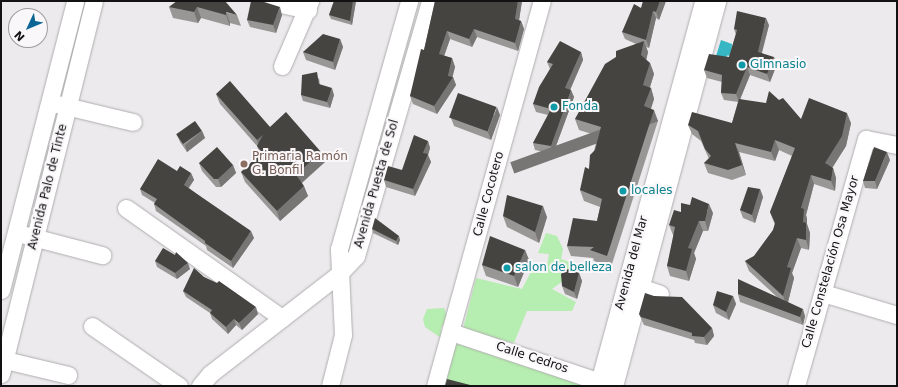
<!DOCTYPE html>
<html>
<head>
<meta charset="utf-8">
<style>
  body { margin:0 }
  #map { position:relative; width:898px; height:387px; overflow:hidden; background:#eceaec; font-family:"DejaVu Sans",sans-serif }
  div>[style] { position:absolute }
  .green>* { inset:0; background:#b6edb0 }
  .water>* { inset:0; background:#37b7c3 }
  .roads { filter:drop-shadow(0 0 1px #afadaf) drop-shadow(0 0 1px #afadaf) }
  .street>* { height:17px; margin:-8.5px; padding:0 8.5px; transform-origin:8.5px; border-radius:8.5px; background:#fff }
  .wall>* { inset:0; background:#989796 }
  .shaded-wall>* { inset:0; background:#777674; transform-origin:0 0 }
  .building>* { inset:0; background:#454441; transform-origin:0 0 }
  .dots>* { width:11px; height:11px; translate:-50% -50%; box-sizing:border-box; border:2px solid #f9f7f9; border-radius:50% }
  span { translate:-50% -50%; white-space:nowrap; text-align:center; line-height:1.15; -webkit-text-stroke:4px #f9f7f9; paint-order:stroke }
  .culture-label { font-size:12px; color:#0d838f }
  .left { translate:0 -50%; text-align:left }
  .education-label { font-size:12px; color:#785e54 }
  .street-label { font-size:12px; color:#131213 }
  .frame { position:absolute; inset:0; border:2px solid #131213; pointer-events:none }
  .north { position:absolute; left:8px; top:8px; width:40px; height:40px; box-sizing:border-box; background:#f9f7f9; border:1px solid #9d9b9d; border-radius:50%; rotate:226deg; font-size:11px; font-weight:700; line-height:16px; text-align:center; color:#131213 }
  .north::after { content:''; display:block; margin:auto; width:14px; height:18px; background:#0b6595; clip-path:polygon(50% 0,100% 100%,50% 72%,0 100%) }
</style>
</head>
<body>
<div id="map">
  <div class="green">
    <div style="clip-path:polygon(546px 233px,557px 236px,563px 249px,561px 259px,574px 264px,571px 275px,552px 289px,576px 302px,572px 311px,527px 311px,514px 343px,463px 329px,476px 278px,522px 289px,532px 270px,546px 273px,549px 254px,538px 253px)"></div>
    <div style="clip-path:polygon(444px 308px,448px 319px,441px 328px,441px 338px,425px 327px,423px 319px,427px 309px)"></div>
    <div style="clip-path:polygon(452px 333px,582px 375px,579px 386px,437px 386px)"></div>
  </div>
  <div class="water">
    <div style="clip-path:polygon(721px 40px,732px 44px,731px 58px,728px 55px,724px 59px,716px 56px)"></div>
  </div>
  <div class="roads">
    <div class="street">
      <div style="left:267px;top:1px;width:42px;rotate:12.4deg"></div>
      <div style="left:282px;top:66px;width:71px;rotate:-66.7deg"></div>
      <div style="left:57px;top:104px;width:78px;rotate:13.3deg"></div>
      <div style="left:126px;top:208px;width:191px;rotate:35.2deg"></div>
      <div style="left:25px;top:235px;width:80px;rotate:14.6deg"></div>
      <div style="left:640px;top:287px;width:21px;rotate:19deg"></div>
      <div style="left:1px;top:290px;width:298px;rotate:-75.6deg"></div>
      <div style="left:823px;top:293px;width:77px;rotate:16.6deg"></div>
      <div style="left:92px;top:326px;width:106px;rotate:34.6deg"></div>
      <div style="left:451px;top:332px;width:167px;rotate:18.5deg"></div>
      <div style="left:1px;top:359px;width:69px;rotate:13.4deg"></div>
      <div style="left:1px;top:374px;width:384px;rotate:-76deg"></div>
      <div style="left:200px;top:386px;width:16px;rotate:-50deg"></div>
      <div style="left:210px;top:374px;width:163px;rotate:-37.8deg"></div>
      <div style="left:339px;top:274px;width:25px;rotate:-47deg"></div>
      <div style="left:356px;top:256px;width:266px;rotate:-73.8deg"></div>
      <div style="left:330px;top:386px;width:53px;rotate:-75.7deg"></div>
      <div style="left:343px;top:335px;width:86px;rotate:-92.7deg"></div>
      <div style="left:339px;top:249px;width:258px;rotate:-74.2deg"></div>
      <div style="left:435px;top:386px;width:400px;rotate:-74.5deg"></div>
      <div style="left:598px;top:386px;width:399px;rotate:-74.7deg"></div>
      <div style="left:614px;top:386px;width:399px;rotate:-75deg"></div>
      <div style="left:796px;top:386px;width:257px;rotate:-74.2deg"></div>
      <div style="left:866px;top:139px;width:32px;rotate:11deg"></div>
    </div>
  </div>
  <div class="wall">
    <div style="clip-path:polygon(177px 1px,237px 15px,241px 26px,230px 23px,230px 26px,201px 18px,198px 23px,173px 18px,169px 7px)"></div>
    <div style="clip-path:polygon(334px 1px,356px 1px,352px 25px,331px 19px,329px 15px)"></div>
    <div style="clip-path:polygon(435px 1px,522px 1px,519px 20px,521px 21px,524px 29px,518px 51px,477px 37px,472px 47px,450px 39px,444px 56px,452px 58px,455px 67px,452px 77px,453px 77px,456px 85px,437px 114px,413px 104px,410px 96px,424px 50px)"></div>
    <div style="clip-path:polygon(666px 1px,659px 20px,656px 18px,649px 48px,646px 47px,648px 52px,646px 60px,650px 63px,654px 74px,650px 87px,651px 88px,654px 99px,651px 109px,658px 121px,611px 267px,594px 261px,593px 258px,571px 256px,567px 246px,597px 221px,600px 207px,584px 201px,580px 190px,589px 169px,598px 136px,579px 130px,575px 119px,616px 57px,636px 44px,625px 39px,622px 32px,641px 8px)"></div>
    <div style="clip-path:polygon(282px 15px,276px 33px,250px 27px,247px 20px)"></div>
    <div style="clip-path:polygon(769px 25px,762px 53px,777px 64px,770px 82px,750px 75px,740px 99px,801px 119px,851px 123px,846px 146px,832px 168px,833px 168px,836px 178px,835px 191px,814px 184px,806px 215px,807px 219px,807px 224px,810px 233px,809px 250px,801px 248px,792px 273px,794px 278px,788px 302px,805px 316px,803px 325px,740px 302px,738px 294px,777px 297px,749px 271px,745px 261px,754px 256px,773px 230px,775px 225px,770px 212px,792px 156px,779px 150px,775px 161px,739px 152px,746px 175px,732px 180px,708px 173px,704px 163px,709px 159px,701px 141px,692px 134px,688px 125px,732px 123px,738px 102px,724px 100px,721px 93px,722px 82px,707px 78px,704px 70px,729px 57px,736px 35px,734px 29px)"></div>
    <div style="clip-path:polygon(340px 39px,343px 47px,335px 70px,306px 60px,303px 52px)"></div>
    <div style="clip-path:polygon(581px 52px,583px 60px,570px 89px,574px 97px,553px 154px,535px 150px,533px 143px,548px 115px,536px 112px,533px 104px,550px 69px,547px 62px)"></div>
    <div style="clip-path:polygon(319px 78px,320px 85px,334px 95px,330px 108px,303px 101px,301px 95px)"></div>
    <div style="clip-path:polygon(216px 94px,270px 127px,321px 152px,325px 162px,302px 183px,308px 196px,280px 221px,245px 182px,241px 172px,260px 155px,257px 146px,220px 104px)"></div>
    <div style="clip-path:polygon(500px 115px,491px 140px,454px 126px,451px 118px)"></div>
    <div style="clip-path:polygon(202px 131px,205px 138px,187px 152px,180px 142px,177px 135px)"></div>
    <div style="clip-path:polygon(428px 141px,430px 148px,428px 155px,431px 162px,415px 196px,386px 187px,384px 180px,402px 170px)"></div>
    <div style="clip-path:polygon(890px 160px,877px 189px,865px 188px,863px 181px)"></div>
    <div style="clip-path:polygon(199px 163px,233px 165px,236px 173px,221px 187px,216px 187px,202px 171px)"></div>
    <div style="clip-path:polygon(177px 171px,191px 173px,194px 180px,189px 188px,254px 238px,233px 268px,207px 250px,206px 246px,156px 211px,154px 204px,155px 203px,142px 195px,140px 189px)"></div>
    <div style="clip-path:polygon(760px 189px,763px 197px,755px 223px,743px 218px,740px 210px)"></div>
    <div style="clip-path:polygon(681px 212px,713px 213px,708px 231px,703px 231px,694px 253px,696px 259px,689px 281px,670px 276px,667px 266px,674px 235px,673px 235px,669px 225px)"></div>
    <div style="clip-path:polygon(503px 216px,547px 217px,539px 243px,507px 227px)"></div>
    <div style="clip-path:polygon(372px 229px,400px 240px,398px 245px,373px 233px)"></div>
    <div style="clip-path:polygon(525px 250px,529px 260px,518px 287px,486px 276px,482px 265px)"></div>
    <div style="clip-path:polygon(155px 261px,190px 269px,177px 279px,157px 267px)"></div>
    <div style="clip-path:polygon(579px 273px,582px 281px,577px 299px,565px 294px,562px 286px)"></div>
    <div style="clip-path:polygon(204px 277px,258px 314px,242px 330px,236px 325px,228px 334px,212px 319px,210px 313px,186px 297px,183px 291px)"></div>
    <div style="clip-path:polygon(733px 296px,736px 304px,729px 320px,716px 313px,713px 305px)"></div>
    <div style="clip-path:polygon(639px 314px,712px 328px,714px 336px,707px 345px,695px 343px,694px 340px,644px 325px)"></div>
  </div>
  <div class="shaded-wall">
    <div style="clip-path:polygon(353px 1px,356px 1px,352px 25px,350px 21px)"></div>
    <div style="clip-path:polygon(518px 1px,522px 1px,518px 27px,515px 19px)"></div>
    <div style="clip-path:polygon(660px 1px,666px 1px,659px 20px,656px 12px)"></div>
    <div style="clip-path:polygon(197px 7px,201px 18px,198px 23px,194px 12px)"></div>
    <div style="clip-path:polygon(280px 7px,282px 15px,276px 33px,273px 25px)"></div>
    <div style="clip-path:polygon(653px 11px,656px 18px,649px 48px,646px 40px)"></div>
    <div style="clip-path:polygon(226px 12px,230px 23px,230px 26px,226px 15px)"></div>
    <div style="clip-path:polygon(766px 18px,769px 25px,760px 59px,758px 52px)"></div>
    <div style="clip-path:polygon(521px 21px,524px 29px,518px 51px,515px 43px)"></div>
    <div style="clip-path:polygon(474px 29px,477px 37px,472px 47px,469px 39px)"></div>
    <div style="clip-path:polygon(447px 31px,450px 39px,442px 62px,439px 54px)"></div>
    <div style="clip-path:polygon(340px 39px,343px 47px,335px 70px,333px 62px)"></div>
    <div style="clip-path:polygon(644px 41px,648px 52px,645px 65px,641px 55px)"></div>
    <div style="clip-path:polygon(581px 52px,583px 60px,568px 95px,565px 88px)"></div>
    <div style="clip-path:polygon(774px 57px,777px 64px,770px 82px,767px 74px)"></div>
    <div style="clip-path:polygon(452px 58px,455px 67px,452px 79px,453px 77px,456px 85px,437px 114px,434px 106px,448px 76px)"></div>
    <div style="clip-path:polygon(650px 63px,654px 74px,647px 96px,643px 85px)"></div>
    <div style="clip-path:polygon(747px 67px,750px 75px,739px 102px,736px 94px)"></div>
    <div style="clip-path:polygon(332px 88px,334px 95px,330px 108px,327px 102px)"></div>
    <div style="clip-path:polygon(651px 88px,654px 99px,648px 117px,644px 106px)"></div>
    <div style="clip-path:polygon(571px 90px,574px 97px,553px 154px,551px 146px)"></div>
    <div style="clip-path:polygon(497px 107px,500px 115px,491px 140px,488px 132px)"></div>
    <div style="left:654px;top:110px;width:12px;height:153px;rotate:70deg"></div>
    <div style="clip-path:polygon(847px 113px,851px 123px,846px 146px,829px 173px,825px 163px)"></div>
    <div style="clip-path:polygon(202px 131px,205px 138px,187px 152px,185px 145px)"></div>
    <div style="clip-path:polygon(263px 135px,267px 145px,260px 150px,257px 140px)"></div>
    <div style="clip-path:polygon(775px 140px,779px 150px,775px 161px,771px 152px)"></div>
    <div style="clip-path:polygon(428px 141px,430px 148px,428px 155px,431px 162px,415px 196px,413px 189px,423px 153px)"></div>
    <div style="clip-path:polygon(735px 143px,739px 152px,746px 175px,742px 165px)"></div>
    <div style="clip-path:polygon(321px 152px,325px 162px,299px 185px,296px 175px)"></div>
    <div style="clip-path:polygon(887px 152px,890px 160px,877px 189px,875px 181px)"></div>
    <div style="clip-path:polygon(233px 165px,236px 173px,221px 187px,218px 179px)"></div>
    <div style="clip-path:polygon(833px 168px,836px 178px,835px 191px,831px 181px)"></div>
    <div style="clip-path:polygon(191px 173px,194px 180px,186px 191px,184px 185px)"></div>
    <div style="clip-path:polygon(811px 175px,814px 184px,806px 215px,807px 219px,807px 224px,810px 233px,809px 250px,806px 240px,801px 208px)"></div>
    <div style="clip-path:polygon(304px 186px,308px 196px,280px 221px,277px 211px)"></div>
    <div style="clip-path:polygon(760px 189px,763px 197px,755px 223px,752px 215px)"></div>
    <div style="clip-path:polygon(709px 204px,713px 213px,708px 231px,705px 221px)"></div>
    <div style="clip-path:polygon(543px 206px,547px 217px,539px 243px,535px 232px)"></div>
    <div style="clip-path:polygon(699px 221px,703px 231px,694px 253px,696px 259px,689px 281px,686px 271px,688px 248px)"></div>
    <div style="clip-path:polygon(251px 231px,254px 238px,233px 268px,231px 261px)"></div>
    <div style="clip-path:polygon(399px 236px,400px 240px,398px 245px,396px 241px)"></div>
    <div style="clip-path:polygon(797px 238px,801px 248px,792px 273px,794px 278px,787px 306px,783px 296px,787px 267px)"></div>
    <div style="clip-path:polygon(525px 250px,529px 260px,518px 287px,514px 276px)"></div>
    <div style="clip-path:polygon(188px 263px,190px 269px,177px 279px,175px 273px)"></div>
    <div style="clip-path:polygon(579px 273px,582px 281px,577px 299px,574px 292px)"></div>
    <div style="clip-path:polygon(733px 296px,736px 304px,729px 320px,726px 312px)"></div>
    <div style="clip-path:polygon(256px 307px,258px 314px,242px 330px,239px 323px)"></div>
    <div style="clip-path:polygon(803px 309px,805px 316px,803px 325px,800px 317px)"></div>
    <div style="clip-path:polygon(234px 319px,236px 325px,228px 334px,226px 327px)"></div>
    <div style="clip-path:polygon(712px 328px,714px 336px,707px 345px,704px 337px)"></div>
  </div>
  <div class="building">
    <div style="clip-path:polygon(177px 1px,225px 1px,237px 15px,226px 12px,226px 15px,197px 7px,194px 12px,169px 7px)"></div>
    <div style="clip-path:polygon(251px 1px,261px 1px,280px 7px,273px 25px,247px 20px)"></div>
    <div style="clip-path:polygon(334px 1px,353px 1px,350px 21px,329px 15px)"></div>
    <div style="clip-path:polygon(435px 1px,518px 1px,515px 19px,521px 21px,515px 43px,474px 29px,469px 39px,447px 31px,439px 54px,452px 58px,448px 76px,453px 77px,434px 106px,410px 96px,421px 49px,424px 50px)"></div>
    <div style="clip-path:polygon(643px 1px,660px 1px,656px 12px,653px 11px,646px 40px,622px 32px,634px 4px,641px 8px)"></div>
    <div style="clip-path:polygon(737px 11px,766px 18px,758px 52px,774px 57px,767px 74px,747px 67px,736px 94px,721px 93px,722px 75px,704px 70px,709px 54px,729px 57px,737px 30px,734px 29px)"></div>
    <div style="clip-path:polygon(323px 34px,340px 39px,333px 62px,303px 52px)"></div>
    <div style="clip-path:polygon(560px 41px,581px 52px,565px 88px,571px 90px,551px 146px,533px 143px,551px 109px,533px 104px,539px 87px,553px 64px,547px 62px)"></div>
    <div style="clip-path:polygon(644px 41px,641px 55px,650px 63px,643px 85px,651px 88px,644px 106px,654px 110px,607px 256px,590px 250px,594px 247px,567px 246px,573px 218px,597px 221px,602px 199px,580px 190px,585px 167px,589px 169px,590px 155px,595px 150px,601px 127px,575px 119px,605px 64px,616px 57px,616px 51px)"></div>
    <div style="clip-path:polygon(317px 72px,319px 84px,332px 88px,327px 102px,301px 95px,302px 75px)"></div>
    <div style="clip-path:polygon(230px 81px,270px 127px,286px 112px,321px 152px,296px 175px,304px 186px,277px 211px,241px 172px,262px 152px,257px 146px,263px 135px,257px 140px,216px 94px)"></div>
    <div style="clip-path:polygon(769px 91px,779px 100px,783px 98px,801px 119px,809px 98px,847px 113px,842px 136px,825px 163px,833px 168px,831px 181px,811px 175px,801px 208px,804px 209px,803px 222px,806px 223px,806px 240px,797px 238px,787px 267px,791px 268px,783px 296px,745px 261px,754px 256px,773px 230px,775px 223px,770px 212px,795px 148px,775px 140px,771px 152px,735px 143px,742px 165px,728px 170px,704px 163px,711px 156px,705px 149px,698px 131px,688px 125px,692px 112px,732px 123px,739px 99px,766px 103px)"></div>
    <div style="left:458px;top:93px;width:41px;height:26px;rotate:20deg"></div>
    <div style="left:195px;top:121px;width:12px;height:23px;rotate:55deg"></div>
    <div style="clip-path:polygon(414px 135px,428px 141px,423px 153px,428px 154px,413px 189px,384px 180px,388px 166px,402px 170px)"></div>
    <div style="clip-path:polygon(217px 147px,233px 165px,218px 179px,214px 179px,199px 163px)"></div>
    <div style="clip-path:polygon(874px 147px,887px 152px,875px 181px,863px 181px)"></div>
    <div style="clip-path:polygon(158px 159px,177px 171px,180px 166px,191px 173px,184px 185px,251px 231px,231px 261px,205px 243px,205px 241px,154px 204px,157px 199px,140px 189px)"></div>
    <div style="clip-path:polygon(748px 187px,760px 189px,752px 215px,740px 210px)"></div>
    <div style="clip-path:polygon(507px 195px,543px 206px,535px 232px,503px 216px)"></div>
    <div style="clip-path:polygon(692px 197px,709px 204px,705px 221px,699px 221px,688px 248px,692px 249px,686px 271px,667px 266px,675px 227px,669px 225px,674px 210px,681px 212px,681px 203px,690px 205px)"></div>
    <div style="clip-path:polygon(375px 218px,399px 236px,396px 241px,372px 229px)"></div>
    <div style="clip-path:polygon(490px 236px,525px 250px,514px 276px,482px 265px)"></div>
    <div style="clip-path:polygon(163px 248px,175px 255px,176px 252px,188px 263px,175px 273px,155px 261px)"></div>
    <div style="clip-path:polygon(194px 268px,204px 277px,217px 283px,219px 281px,256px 307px,239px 323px,234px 319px,226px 327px,210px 313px,212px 310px,183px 291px)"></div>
    <div style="clip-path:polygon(568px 269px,579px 273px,574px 292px,562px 286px,561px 274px)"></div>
    <div style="clip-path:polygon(738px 279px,803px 309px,800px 317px,738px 294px)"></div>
    <div style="clip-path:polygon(717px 291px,733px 296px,726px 312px,713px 305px)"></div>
    <div style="clip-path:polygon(645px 293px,654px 296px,682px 297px,712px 328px,704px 337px,692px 336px,692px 333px,641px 317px,639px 314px)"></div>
    <div style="clip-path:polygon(447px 379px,474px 386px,445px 386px)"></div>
  </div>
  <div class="dots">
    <div style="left:742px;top:65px;background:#0f9aa8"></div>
    <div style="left:554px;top:107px;background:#0f9aa8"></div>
    <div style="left:244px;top:164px;background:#8d6e63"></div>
    <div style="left:623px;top:191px;background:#0f9aa8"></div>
    <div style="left:507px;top:268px;background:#0f9aa8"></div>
  </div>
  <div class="culture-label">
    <span class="left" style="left:750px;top:65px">GImnasio</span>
    <span class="left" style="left:562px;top:107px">Fonda</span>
    <span class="left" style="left:631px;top:191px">locales</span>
    <span class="left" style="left:515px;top:268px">salon de belleza</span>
  </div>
  <div class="education-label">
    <span class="left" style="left:252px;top:164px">Primaria Ramón<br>G. Bonfil</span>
  </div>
  <div class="street-label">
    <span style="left:377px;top:184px;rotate:-74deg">Avenida Puesta de Sol</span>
    <span style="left:48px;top:187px;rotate:-76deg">Avenida Palo de Tinte</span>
    <span style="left:489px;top:194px;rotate:-75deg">Calle Cocotero</span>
    <span style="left:831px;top:262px;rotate:-74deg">Calle Constelación Osa Mayor</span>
    <span style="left:632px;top:263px;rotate:-75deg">Avenida del Mar</span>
    <span style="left:532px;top:358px;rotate:18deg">Calle Cedros</span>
  </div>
  <div class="frame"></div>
  <div class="north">N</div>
</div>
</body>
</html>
